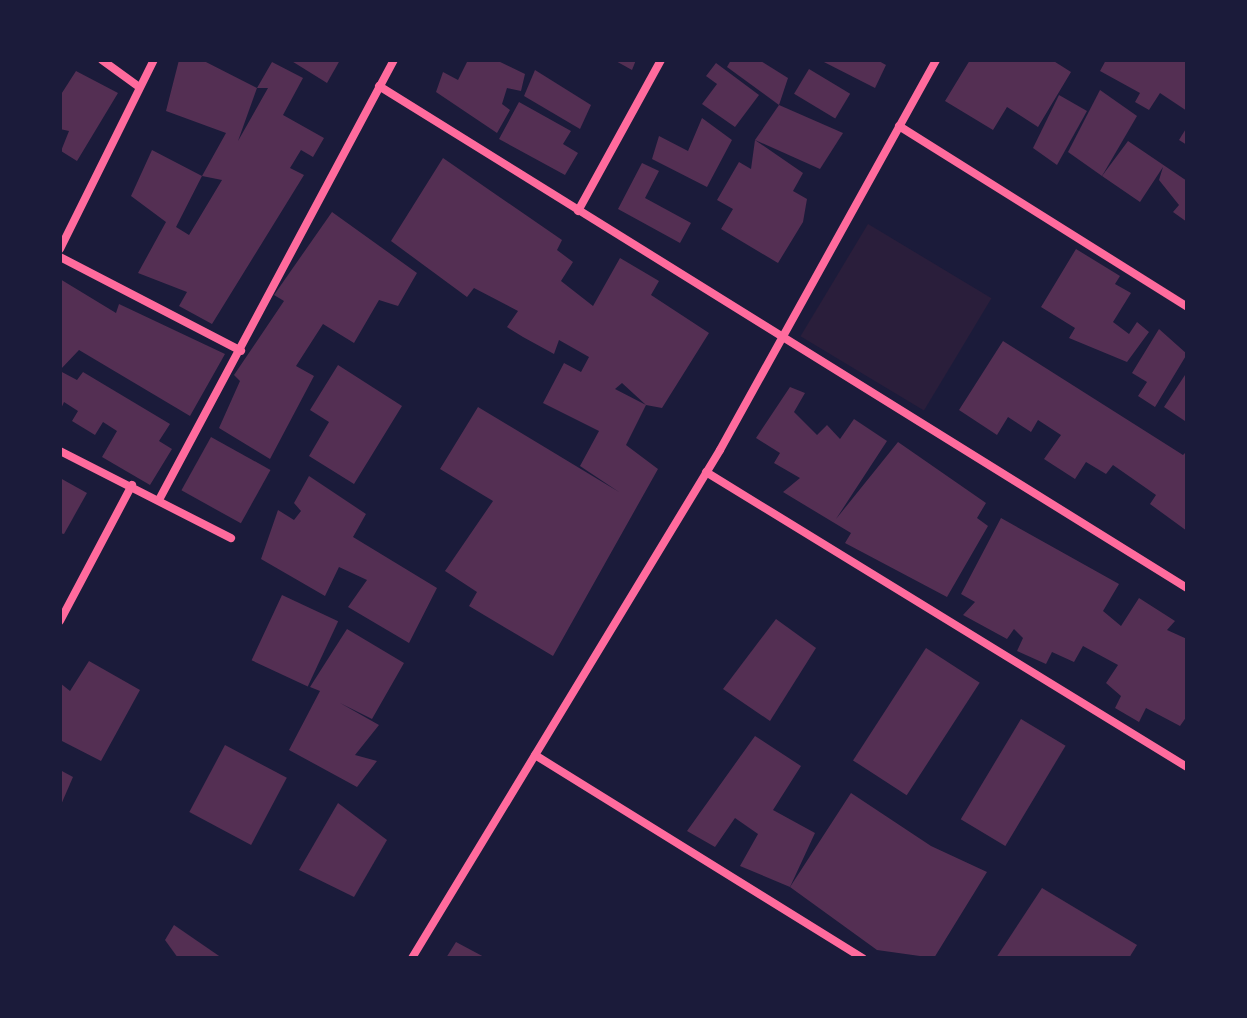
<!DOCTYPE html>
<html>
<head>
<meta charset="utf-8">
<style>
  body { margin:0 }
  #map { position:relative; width:1247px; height:1018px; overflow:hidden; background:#1b1b3a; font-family:"Asap Condensed",sans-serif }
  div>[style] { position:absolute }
  .green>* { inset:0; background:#2a1e3b; transform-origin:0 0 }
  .building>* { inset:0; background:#542f53; transform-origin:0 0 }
  .minor>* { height:8px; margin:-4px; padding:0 4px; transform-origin:4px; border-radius:4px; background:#ff6b9d }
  span { translate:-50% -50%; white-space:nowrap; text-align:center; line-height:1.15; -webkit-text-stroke:6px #1b1b3a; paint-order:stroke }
  .frame { position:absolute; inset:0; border:62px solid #1b1b3a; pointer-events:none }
</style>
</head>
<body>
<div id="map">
  <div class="green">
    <div style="left:868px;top:224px;width:144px;height:131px;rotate:31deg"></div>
  </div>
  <div class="building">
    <div style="clip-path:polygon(evenodd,179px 60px,202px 60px,257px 88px,272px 62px,303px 78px,283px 115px,324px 138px,313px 157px,301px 150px,290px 168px,304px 175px,212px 324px,179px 306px,187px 292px,138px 273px,166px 222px,131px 196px,152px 150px,202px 176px,176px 227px,189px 235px,222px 180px,202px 176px,226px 133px,166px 111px,179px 60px,257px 88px,268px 88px,238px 141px,257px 88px)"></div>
    <div style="clip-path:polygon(290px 60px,340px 60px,327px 83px)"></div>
    <div style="clip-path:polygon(468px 60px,496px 60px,525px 74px,521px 91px,507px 88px,502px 104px,510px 110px,497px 133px,436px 92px,443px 72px,458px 80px)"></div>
    <div style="clip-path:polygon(614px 60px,636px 60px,632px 70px)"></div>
    <div style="clip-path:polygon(731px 60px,759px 60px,788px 78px,779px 105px,727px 67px)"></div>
    <div style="clip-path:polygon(820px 60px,877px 60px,886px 65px,875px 88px)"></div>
    <div style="clip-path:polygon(970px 60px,1052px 60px,1071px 72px,1038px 127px,1007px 107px,993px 130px,945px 101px)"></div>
    <div style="clip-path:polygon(1106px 60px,1185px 60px,1187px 111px,1160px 93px,1149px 110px,1135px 102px,1140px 93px,1100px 71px)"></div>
    <div style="clip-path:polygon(716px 63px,759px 95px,735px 127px,702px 104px,717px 84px,706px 76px)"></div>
    <div style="left:809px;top:69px;width:48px;height:29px;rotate:31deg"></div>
    <div style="clip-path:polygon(535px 70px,591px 105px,580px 129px,524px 96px)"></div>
    <div style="clip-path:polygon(76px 71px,118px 93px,77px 161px,61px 151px,69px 131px,60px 129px,60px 96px)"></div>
    <div style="clip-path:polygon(1100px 90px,1137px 116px,1102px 176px,1068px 152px)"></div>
    <div style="clip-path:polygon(1059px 95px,1087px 111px,1057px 165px,1033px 148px)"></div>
    <div style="clip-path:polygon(519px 102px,571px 131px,563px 144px,578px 153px,565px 175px,499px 139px)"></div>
    <div style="clip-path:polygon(779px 105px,843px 133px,820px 169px,755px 140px)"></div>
    <div style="clip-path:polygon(702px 118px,732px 140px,707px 187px,652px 159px,659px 136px,688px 151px)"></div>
    <div style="clip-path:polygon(1187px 127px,1187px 145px,1179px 140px)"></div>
    <div style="clip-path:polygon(755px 140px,803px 173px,793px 191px,807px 199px,803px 222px,778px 263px,721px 229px,733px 209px,717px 200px,739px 162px,751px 169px)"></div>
    <div style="clip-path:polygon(1128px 141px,1187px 181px,1187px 222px,1173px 212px,1179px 205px,1159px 180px,1163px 167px,1140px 202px,1102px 176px)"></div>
    <div style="clip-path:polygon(evenodd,443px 158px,562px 240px,557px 250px,573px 262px,561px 281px,593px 306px,620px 258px,659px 281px,651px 295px,709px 333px,662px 408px,646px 405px,626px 445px,658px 469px,553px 656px,469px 606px,477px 592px,445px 571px,493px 501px,440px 469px,478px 407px,619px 492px,580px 466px,599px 431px,543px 403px,564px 363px,581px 372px,589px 357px,559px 340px,554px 354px,523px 337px,507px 327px,518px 311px,474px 288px,467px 297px,391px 241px,443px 158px,622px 383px,646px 405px,615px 389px,622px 383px)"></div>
    <div style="clip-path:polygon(642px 163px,659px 171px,645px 198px,691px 223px,680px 243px,618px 209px)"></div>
    <div style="clip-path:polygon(332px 212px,417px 273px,398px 306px,379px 300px,354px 343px,323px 324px,296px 366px,314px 376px,270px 459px,219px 428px,240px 381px,234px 375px,284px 301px,274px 295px)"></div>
    <div style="clip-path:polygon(1076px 249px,1120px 276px,1115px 284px,1131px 293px,1113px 322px,1129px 334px,1137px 322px,1149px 332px,1127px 362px,1069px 338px,1075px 328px,1041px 307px)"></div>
    <div style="clip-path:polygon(60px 279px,116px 313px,119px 304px,225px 354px,190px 416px,79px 350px,60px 370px)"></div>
    <div style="clip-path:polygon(1159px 329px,1187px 354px,1155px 407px,1138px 396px,1147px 382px,1132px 373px)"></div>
    <div style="clip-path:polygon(1003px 341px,1183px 455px,1187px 451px,1187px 531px,1150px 504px,1156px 495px,1113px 465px,1106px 474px,1086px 462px,1075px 479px,1044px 459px,1061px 435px,1038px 420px,1031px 432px,1008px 417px,997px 435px,959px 410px)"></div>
    <div style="clip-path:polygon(338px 365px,402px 406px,354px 484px,309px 456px,329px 422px,310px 410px)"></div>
    <div style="clip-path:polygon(60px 371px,77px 380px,83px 372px,170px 424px,159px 441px,172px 449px,150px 485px,102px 457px,117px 431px,103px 422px,95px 435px,72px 421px,78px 411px,64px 402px,60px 411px)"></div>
    <div style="clip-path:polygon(1187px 372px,1187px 418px,1185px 421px,1164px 407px)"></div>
    <div style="clip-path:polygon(790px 387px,805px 393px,794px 412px,817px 435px,827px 425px,840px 439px,854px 419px,887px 441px,836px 519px,898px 442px,986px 503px,977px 518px,988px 526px,947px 597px,845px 543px,851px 533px,783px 492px,800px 478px,774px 463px,780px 453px,756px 438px)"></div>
    <div style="left:211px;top:437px;width:68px;height:61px;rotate:29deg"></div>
    <div style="clip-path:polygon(309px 476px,366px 514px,353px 537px,437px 588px,409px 643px,348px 607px,367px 580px,339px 567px,325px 596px,261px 559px,278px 510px,294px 520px,301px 511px,294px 503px)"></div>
    <div style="clip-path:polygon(60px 478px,87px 493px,64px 534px,60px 533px)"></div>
    <div style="clip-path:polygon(1001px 518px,1119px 584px,1103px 611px,1121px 626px,1139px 598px,1175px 621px,1167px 630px,1187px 639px,1187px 716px,1180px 726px,1146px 708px,1139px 722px,1115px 708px,1121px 696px,1106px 683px,1118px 665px,1083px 646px,1074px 662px,1052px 652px,1046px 664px,1017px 651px,1023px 638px,1014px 629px,1007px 639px,963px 615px,975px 602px,961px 594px)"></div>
    <div style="left:282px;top:595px;width:62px;height:72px;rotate:25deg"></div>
    <div style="clip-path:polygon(776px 619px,816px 648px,770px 721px,723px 689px)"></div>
    <div style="clip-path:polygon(347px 629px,404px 663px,372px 719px,340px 703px,379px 725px,355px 755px,377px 761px,357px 787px,289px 750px,320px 691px,310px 687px)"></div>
    <div style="left:926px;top:648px;width:64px;height:134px;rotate:33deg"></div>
    <div style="clip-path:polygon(89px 661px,140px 690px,101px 761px,60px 740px,60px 683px,70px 691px)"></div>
    <div style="left:1021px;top:719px;width:52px;height:117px;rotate:31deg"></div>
    <div style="clip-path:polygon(755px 736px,801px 766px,773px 810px,815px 833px,790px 887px,740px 866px,758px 834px,735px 818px,715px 847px,687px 831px)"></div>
    <div style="left:225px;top:745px;width:70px;height:76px;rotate:28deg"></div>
    <div style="clip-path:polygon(60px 770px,73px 777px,60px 807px)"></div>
    <div style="clip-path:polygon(851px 793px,931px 846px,987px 872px,934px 958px,877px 950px,790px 887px)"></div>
    <div style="clip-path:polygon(338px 803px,387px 840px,354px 897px,299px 870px)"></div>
    <div style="clip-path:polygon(1042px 888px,1137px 945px,1129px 958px,996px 958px)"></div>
    <div style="clip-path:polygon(174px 925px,222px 958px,178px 958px,165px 940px)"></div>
    <div style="clip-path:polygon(456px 942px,486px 958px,446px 958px)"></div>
  </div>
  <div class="minor">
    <div style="left:102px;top:60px;width:46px;rotate:36.1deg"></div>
    <div style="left:379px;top:86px;width:951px;rotate:31.85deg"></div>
    <div style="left:899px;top:126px;width:340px;rotate:32.1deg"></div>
    <div style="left:578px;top:211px;width:172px;rotate:-61.2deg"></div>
    <div style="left:60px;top:249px;width:211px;rotate:-63.6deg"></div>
    <div style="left:60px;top:257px;width:204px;rotate:27.4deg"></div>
    <div style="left:60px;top:451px;width:192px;rotate:27deg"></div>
    <div style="left:706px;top:472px;width:564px;rotate:31.52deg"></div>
    <div style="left:160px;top:498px;width:497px;rotate:-61.9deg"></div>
    <div style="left:60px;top:621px;width:154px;rotate:-62.1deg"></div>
    <div style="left:535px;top:755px;width:386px;rotate:31.8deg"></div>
    <div style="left:412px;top:958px;width:594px;rotate:-58.77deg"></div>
    <div style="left:720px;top:450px;width:446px;rotate:-61deg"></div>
  </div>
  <div class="frame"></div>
</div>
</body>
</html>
